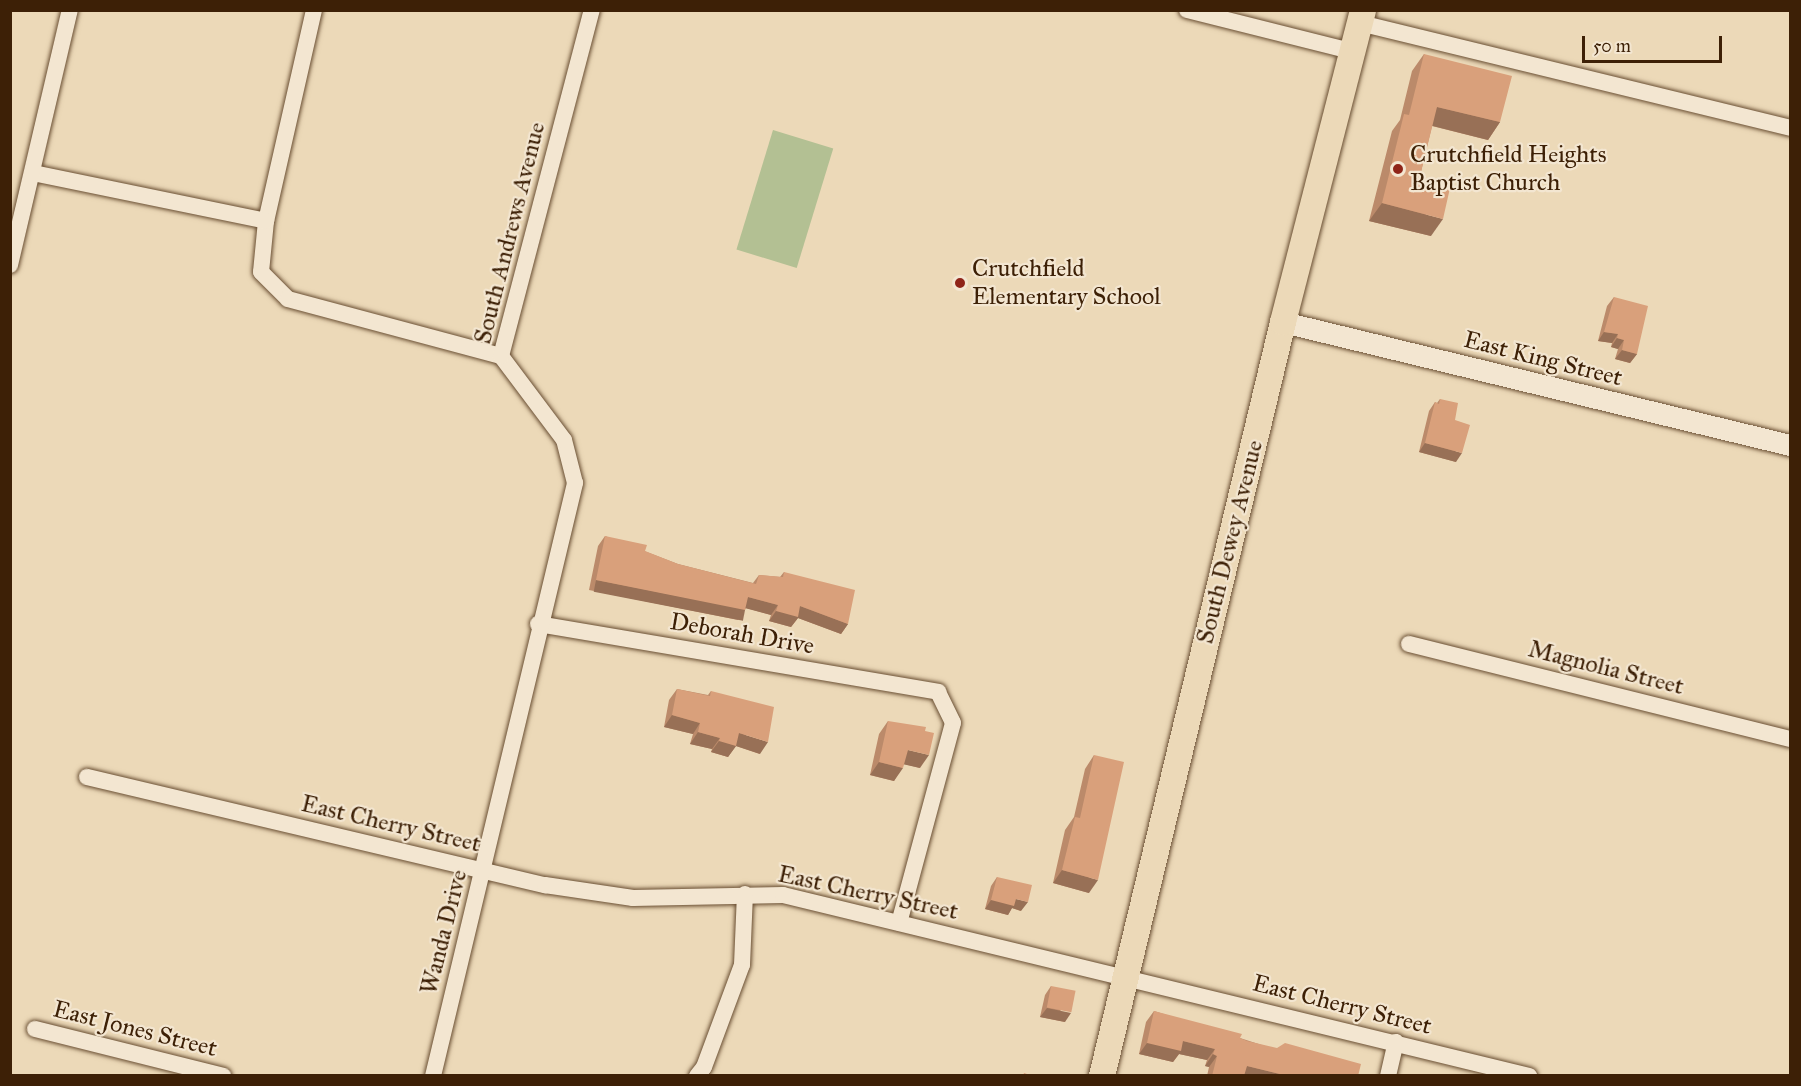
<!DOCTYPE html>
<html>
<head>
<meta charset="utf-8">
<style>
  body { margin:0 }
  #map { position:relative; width:1801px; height:1086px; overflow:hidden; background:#ecd9b8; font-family:"IM FELL Great Primer",serif }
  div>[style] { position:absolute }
  .green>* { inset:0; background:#b3c093; transform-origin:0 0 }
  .roads { filter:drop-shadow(0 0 2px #694e32) drop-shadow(0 0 2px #694e32) }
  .minor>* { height:16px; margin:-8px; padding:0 8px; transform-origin:8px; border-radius:8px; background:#f3e6d1 }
  .tertiary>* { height:21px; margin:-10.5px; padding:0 10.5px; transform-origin:10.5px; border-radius:10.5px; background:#f3e6d1 }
  .primary>* { height:26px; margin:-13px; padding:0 13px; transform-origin:13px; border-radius:13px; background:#ecd9b8 }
  .wall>* { inset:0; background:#bb8a6a }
  .shaded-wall>* { inset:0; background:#987056; transform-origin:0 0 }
  .building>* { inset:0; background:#d9a07b; transform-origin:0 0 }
  .dots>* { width:16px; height:16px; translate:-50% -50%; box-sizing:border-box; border:3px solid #f3e6d1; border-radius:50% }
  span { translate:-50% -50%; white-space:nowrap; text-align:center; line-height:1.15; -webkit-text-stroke:4.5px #f3e6d1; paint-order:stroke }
  .poi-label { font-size:24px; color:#3d2006 }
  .left { translate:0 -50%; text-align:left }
  .street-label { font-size:24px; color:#3d2006 }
  .frame { position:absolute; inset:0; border:12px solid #3d2006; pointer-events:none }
  .scale { position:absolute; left:1582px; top:36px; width:140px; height:27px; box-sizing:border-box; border:3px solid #3d2006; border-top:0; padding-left:8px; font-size:18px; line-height:21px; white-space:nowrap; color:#3d2006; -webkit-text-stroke:4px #f3e6d1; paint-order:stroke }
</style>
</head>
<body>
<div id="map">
  <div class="green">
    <div style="left:773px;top:130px;width:63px;height:125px;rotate:17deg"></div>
  </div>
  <div class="roads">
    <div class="minor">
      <div style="left:314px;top:10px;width:216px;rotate:102.8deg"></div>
      <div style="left:266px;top:221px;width:51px;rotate:95.6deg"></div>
      <div style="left:261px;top:272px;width:38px;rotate:45deg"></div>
      <div style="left:288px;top:299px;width:220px;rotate:15deg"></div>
      <div style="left:1187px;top:10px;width:172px;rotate:14.1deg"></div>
      <div style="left:1360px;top:23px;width:443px;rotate:13.7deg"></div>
      <div style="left:33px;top:173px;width:238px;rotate:11.6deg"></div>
      <div style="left:10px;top:265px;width:262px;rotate:-76.8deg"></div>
      <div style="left:538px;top:624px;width:406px;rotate:9.6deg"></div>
      <div style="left:938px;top:692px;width:34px;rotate:64deg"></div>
      <div style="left:953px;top:723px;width:207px;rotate:105.1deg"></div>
      <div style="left:1409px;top:644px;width:393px;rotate:14deg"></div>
      <div style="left:87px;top:777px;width:471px;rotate:13.3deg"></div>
      <div style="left:545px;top:885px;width:89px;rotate:8.4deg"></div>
      <div style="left:633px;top:898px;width:150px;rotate:-1.1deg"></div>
      <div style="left:783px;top:895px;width:768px;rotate:13.64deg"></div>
      <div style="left:35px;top:1029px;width:194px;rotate:14deg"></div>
      <div style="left:433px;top:1076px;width:610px;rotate:-76.53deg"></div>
      <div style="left:575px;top:483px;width:44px;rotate:-104.3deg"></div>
      <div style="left:564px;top:440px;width:105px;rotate:-126.9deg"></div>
      <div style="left:501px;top:356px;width:358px;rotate:-75.3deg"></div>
      <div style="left:697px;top:1076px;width:11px;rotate:-52deg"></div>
      <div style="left:704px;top:1067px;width:109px;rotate:-69.6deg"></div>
      <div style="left:742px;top:965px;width:71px;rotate:-87.6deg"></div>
      <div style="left:1388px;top:1076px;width:35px;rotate:-77deg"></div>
    </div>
    <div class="tertiary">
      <div style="left:1283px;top:322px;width:522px;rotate:13.64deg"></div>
    </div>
    <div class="primary">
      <div style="left:1102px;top:1076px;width:775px;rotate:-76.5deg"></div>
      <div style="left:1283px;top:322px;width:322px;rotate:-75.6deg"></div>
    </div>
  </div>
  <div class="wall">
    <div style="clip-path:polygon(1424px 54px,1500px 122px,1488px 140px,1432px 126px,1419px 180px,1431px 236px,1369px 221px,1392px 131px,1400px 120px,1412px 71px)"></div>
    <div style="clip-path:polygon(1614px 297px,1637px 354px,1630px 363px,1615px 359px,1618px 349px,1611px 347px,1612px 343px,1598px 341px,1607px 306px)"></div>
    <div style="clip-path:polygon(1440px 399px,1455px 420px,1456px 462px,1419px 452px,1429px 411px,1435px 402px,1437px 403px)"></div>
    <div style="clip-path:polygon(605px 536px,678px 564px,753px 583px,759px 575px,780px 577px,784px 572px,848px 624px,841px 634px,798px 618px,791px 627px,769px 621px,771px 615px,746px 608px,738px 620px,589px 590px,598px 546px)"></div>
    <div style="clip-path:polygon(677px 689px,708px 695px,711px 691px,760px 754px,736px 746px,728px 757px,711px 752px,712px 749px,690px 744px,693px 734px,664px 727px,669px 700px)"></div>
    <div style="clip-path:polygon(888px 721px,920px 768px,904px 764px,894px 781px,870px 775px,879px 734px)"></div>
    <div style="clip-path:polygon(1094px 755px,1089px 893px,1053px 883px,1065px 830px,1074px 817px,1085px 769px)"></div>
    <div style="clip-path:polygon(997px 877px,1021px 911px,1012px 908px,1008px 915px,985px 909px,991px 886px)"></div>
    <div style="clip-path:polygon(1051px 986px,1065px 1022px,1040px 1017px,1045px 995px)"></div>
    <div style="clip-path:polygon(1154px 1011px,1240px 1038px,1358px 1076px,1207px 1076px,1209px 1067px,1205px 1066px,1207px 1060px,1179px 1054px,1173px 1062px,1139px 1054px,1146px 1022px)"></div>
  </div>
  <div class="shaded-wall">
    <div style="clip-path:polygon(1437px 107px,1500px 122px,1488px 140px,1425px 124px)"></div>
    <div style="clip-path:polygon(1382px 203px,1443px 219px,1431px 236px,1369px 221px)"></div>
    <div style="clip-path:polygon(1604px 332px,1618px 334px,1612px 343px,1598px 341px)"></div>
    <div style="clip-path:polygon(1617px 338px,1624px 340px,1618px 349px,1611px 347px)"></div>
    <div style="clip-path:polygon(1622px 350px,1637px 354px,1630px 363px,1615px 359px)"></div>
    <div style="clip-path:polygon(1425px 443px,1462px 453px,1456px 462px,1419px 452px)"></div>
    <div style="left:596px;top:580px;width:152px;height:12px;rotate:11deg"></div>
    <div style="clip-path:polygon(748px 597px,778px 605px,771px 615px,741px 607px)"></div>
    <div style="clip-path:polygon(800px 606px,848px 624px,841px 634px,798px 618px,791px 627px,769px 621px,776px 611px)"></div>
    <div style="clip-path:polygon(672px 715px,700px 723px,693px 734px,664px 727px)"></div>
    <div style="clip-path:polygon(698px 732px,720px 738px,712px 749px,690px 744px)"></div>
    <div style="clip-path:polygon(739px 733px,768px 742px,760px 754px,736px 746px,728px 757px,711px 752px,719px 741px)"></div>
    <div style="clip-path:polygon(908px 750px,929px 755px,920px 768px,898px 763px)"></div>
    <div style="clip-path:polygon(879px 762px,903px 768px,894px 781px,870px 775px)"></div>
    <div style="clip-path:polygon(1062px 870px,1098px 880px,1089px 893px,1053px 883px)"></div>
    <div style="clip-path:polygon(1016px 899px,1028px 902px,1021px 911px,1012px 908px,1008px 915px,985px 909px,991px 900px)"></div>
    <div style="clip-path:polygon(1047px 1008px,1071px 1013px,1065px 1022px,1040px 1017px)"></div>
    <div style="clip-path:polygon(1183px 1041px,1215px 1049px,1207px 1060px,1179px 1054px,1173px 1062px,1139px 1054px,1147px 1043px)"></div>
    <div style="clip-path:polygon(1213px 1054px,1217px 1056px,1209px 1067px,1205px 1066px)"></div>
    <div style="clip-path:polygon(1247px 1066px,1288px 1076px,1240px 1076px)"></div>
  </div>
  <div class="building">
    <div style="clip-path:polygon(1424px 54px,1512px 76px,1500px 122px,1437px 107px,1419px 180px,1450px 188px,1443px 219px,1382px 203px,1404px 114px,1409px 115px)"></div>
    <div style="clip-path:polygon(1614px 297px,1648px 306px,1637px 354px,1622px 350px,1624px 340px,1617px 338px,1618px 334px,1604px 332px)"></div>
    <div style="clip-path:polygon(1440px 399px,1458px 403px,1455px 420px,1470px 425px,1462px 453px,1425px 443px,1435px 402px,1439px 404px)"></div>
    <div style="clip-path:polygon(605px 536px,647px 545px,645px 551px,678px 564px,756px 584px,759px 575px,783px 577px,784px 572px,855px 590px,848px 624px,800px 606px,798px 617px,776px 611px,778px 605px,748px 597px,745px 610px,596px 580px)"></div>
    <div style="clip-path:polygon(677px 689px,710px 696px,711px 691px,774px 707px,768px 742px,739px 733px,736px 746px,719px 741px,720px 738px,698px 732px,700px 723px,672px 715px)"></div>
    <div style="clip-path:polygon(888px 721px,926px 727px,925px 731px,934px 733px,929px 755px,908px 750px,903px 768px,879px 762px)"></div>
    <div style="clip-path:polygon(1094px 755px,1124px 762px,1098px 880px,1062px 870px,1075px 817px,1080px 818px)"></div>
    <div style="clip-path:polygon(997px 877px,1032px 885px,1028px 902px,1016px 899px,1014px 906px,991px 900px)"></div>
    <div style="left:1051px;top:986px;width:25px;height:22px;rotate:11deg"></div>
    <div style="clip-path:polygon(1154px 1011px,1242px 1034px,1240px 1038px,1247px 1041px,1277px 1048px,1285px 1043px,1361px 1064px,1358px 1076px,1288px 1076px,1247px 1066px,1244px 1076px,1212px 1076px,1217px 1056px,1213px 1054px,1215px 1049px,1183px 1041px,1181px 1051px,1147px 1043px)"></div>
    <div style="clip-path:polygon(1024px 1073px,1033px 1076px,1023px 1076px)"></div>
  </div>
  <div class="dots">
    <div style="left:1398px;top:169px;background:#8f2418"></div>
    <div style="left:960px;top:283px;background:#8f2418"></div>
  </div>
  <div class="poi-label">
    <span class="left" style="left:1410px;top:169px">Crutchfield Heights<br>Baptist Church</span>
    <span class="left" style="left:972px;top:283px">Crutchfield<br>Elementary School</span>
  </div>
  <div class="street-label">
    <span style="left:510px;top:233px;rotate:-76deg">South Andrews Avenue</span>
    <span style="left:1543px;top:359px;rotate:14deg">East King Street</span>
    <span style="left:1230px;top:542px;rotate:-76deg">South Dewey Avenue</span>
    <span style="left:742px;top:634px;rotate:10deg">Deborah Drive</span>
    <span style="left:1606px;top:668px;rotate:14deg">Magnolia Street</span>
    <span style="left:391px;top:824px;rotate:13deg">East Cherry Street</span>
    <span style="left:868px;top:893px;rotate:12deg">East Cherry Street</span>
    <span style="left:444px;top:932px;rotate:-76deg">Wanda Drive</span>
    <span style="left:1342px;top:1005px;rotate:14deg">East Cherry Street</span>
    <span style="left:135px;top:1029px;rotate:14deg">East Jones Street</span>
  </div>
  <div class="frame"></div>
  <div class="scale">50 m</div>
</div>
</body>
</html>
